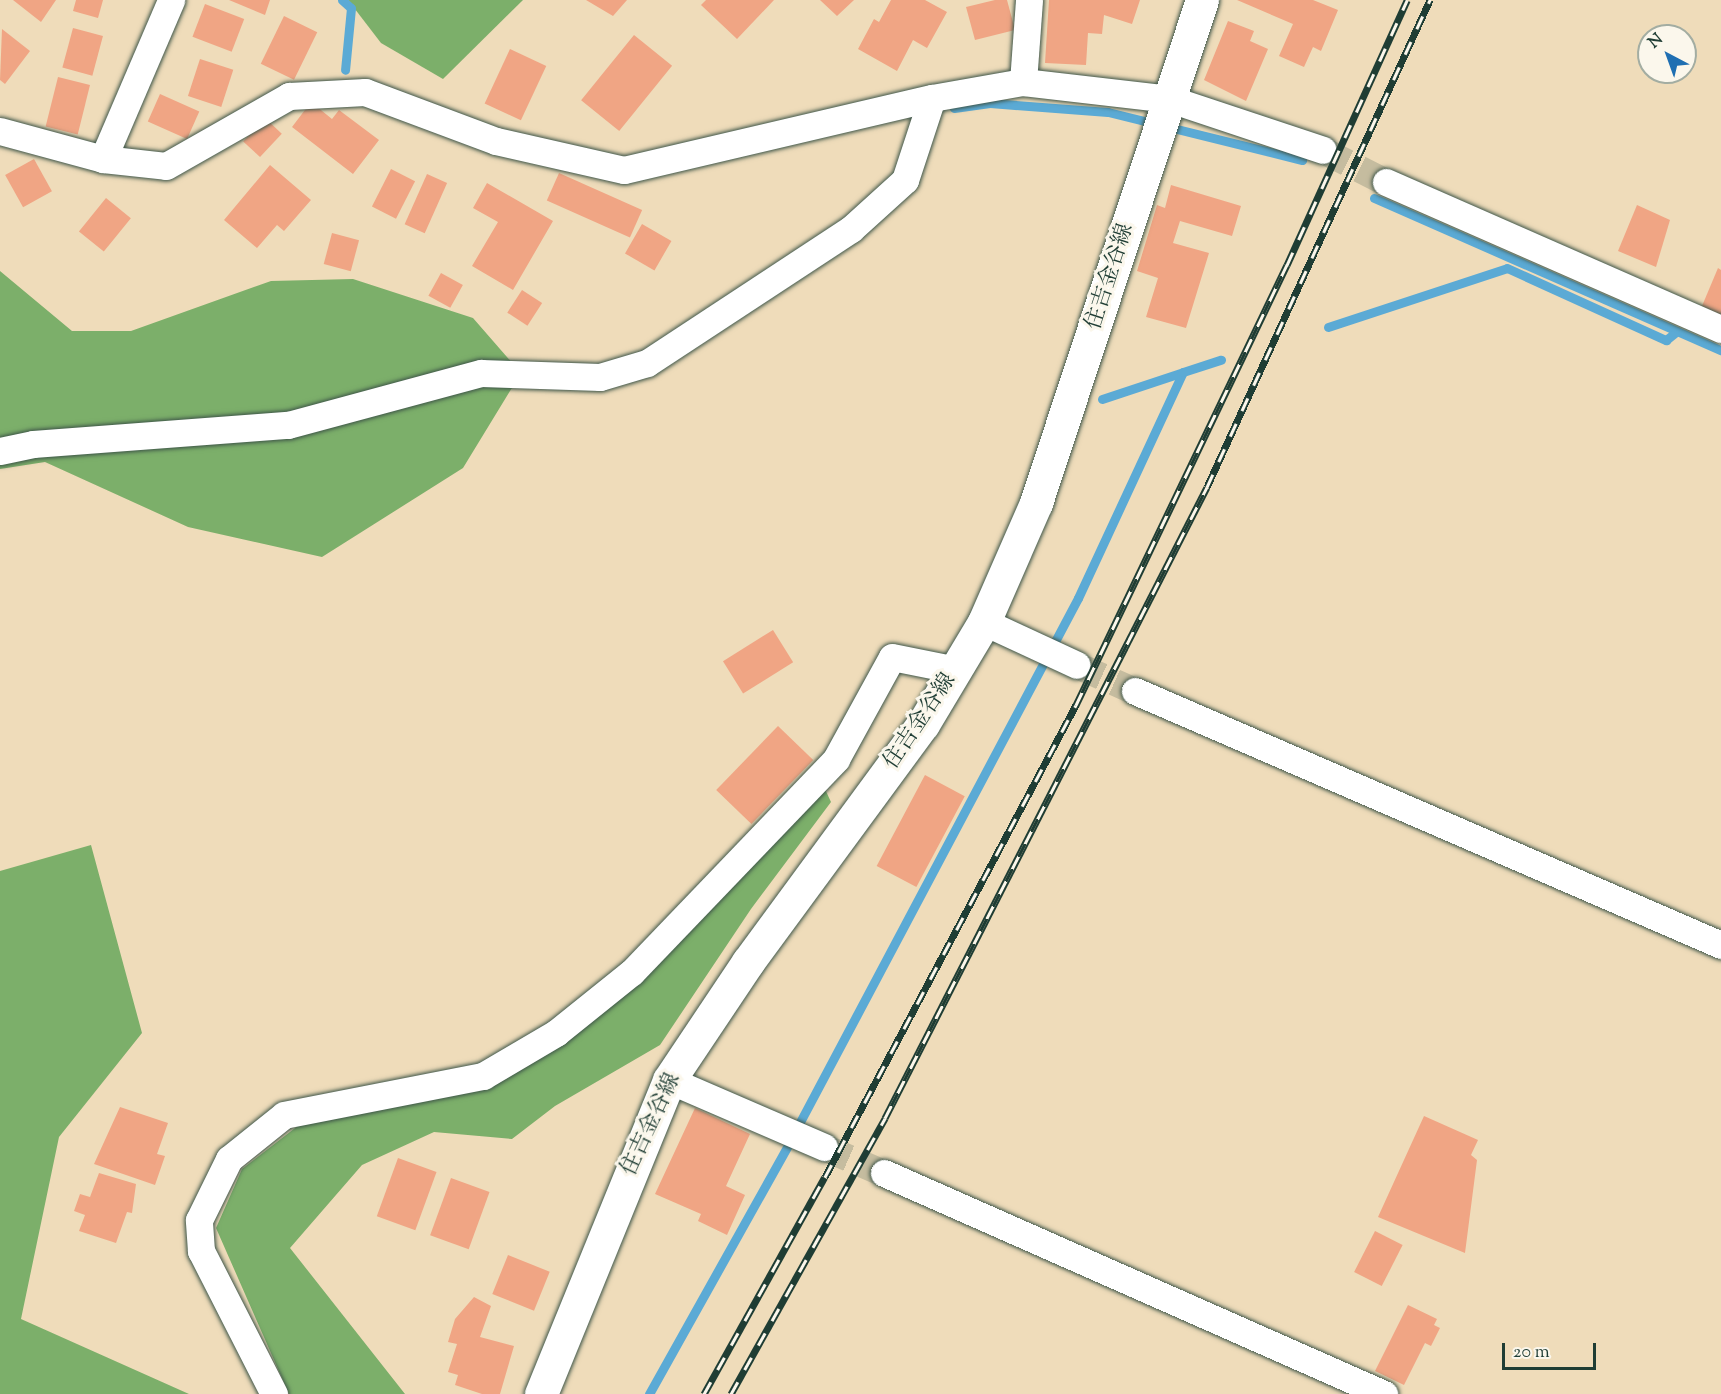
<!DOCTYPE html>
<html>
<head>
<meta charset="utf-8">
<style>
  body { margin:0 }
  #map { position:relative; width:1721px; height:1394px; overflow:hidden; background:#efdcba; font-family:"Sorts Mill Goudy","Noto Serif JP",serif }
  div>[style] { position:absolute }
  .forest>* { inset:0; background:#7caf6a }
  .stream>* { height:9px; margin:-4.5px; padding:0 4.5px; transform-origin:4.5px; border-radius:4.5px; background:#5baad5 }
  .building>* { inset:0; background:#f0a584; transform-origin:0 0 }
  .minor-tunnel>* { height:27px; margin-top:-13.5px; transform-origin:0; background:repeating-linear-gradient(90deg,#c5bc9f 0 27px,transparent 0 41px) }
  .roads { filter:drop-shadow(0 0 2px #3e5548) drop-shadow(0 0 2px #3e5548) }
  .minor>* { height:27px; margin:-13.5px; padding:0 13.5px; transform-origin:13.5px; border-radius:13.5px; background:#fff }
  .secondary>* { height:33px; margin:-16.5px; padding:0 16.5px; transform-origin:16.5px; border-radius:16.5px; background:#fff }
  .rail>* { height:7px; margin-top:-3.5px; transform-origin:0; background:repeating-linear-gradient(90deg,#fbf7ec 0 14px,#1f3d34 0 28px); box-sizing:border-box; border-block:2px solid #1f3d34 }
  span { translate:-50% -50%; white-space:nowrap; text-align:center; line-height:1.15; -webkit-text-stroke:6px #fbf7ec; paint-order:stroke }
  .street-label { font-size:22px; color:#1f3d34 }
  .north { position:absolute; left:1637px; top:24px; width:60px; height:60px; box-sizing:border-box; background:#fbf7ec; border:2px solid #a3ada2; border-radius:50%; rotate:319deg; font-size:16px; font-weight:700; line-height:24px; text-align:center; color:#1f3d34 }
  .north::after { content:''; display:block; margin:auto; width:21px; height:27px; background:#1f6fb2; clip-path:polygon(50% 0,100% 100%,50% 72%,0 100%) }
  .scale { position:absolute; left:1502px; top:1343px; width:94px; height:27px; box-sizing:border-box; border:3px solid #1f3d34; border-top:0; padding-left:8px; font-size:18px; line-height:21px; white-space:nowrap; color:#1f3d34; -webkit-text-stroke:4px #fbf7ec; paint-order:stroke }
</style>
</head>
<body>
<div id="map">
  <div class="forest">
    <div style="clip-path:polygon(348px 0,523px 0,443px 79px,381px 43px)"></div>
    <div style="clip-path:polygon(0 271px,72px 331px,131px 331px,271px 281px,353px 279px,473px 318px,521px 373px,463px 468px,322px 557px,188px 527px,45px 462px,0 469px)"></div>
    <div style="clip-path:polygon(824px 787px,831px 802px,751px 909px,660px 1045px,555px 1106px,512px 1139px,434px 1132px,362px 1165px,290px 1248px,405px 1394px,289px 1394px,216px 1228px,242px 1169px,299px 1125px,493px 1086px,557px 1048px,614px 997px)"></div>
    <div style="clip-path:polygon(91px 845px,142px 1033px,59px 1137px,21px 1319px,189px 1394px,0 1394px,0 871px)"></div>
  </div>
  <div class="stream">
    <div style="left:342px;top:0;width:12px;rotate:42deg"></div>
    <div style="left:351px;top:8px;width:62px;rotate:95.5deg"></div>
    <div style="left:954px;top:108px;width:36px;rotate:-8deg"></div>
    <div style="left:990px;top:103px;width:118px;rotate:4.4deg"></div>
    <div style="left:1108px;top:112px;width:200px;rotate:13.9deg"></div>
    <div style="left:1374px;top:198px;width:379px;rotate:23.7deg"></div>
    <div style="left:1328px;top:327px;width:188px;rotate:-18.2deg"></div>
    <div style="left:1507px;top:268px;width:175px;rotate:24.4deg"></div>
    <div style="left:1666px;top:340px;width:14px;rotate:-39deg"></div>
    <div style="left:1102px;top:399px;width:85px;rotate:-18.4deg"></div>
    <div style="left:800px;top:1122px;width:593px;rotate:-62.05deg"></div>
    <div style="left:1078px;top:598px;width:249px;rotate:-65.1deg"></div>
    <div style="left:1183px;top:372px;width:40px;rotate:-18deg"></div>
    <div style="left:649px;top:1394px;width:283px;rotate:-60.8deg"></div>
  </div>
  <div class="building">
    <div style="clip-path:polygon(13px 0,56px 0,41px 22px)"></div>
    <div style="clip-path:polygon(76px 0,103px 0,98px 18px,73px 11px)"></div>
    <div style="clip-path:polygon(229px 0,270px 0,265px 15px)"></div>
    <div style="clip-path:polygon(586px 0,627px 0,613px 16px)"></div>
    <div style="clip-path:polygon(706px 0,774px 0,737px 39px,701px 5px)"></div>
    <div style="clip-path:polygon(820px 0,854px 0,837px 16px)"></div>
    <div style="clip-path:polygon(891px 0,925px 0,947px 12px,927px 48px,913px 40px,897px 71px,858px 49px,874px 19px,879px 22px)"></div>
    <div style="clip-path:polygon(995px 0,1007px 0,1015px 30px,975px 40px,966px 7px)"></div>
    <div style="clip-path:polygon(1049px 0,1140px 0,1132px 24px,1104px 15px,1102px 34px,1088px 33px,1086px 65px,1045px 63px)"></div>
    <div style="clip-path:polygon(1237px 0,1313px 0,1338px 10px,1321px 51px,1313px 47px,1304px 67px,1279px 56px,1293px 24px)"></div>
    <div style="left:205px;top:4px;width:42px;height:35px;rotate:21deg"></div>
    <div style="left:284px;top:16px;width:37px;height:53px;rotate:26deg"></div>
    <div style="clip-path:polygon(1228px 21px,1254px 31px,1250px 41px,1268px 49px,1246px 101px,1204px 80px)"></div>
    <div style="left:73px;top:28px;width:31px;height:41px;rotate:15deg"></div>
    <div style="clip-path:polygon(2px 29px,30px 51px,5px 84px,0 80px)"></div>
    <div style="left:634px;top:35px;width:49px;height:84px;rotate:39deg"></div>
    <div style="left:510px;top:49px;width:40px;height:60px;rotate:25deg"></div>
    <div style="left:200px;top:59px;width:35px;height:39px;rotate:18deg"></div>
    <div style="left:58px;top:77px;width:33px;height:51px;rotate:14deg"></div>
    <div style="left:160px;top:94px;width:43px;height:30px;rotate:24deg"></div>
    <div style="clip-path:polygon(311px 102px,332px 119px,339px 110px,379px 140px,353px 174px,292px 127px)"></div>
    <div style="left:265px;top:118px;width:23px;height:32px;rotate:43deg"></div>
    <div style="left:34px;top:159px;width:37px;height:33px;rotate:61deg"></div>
    <div style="clip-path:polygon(270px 165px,311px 200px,284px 231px,277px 225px,257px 248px,224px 220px)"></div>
    <div style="left:391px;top:169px;width:27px;height:42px;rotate:27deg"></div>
    <div style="left:559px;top:173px;width:91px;height:30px;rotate:24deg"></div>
    <div style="left:427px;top:174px;width:22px;height:55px;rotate:24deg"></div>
    <div style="clip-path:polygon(487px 183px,553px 221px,513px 290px,472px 266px,498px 222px,473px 208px)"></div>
    <div style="clip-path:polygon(1171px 185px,1241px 206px,1232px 236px,1180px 221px,1173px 243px,1209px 253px,1186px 328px,1146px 317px,1158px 278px,1137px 271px,1157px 205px,1165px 208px)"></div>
    <div style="left:106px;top:198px;width:32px;height:43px;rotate:39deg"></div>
    <div style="clip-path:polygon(1637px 205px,1670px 220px,1656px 267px,1618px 251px)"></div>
    <div style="left:642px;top:224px;width:34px;height:34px;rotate:30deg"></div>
    <div style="left:332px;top:233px;width:28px;height:32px;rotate:15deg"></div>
    <div style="clip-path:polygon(1718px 268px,1721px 270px,1721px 315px,1702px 306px)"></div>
    <div style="left:441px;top:273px;width:25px;height:26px;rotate:29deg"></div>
    <div style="left:522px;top:290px;width:24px;height:27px;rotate:33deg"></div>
    <div style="left:773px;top:630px;width:38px;height:59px;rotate:58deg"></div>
    <div style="left:778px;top:726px;width:49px;height:89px;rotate:44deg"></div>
    <div style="left:925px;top:775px;width:45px;height:103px;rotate:28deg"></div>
    <div style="clip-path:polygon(120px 1107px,168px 1123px,157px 1154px,165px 1156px,155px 1185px,94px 1164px)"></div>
    <div style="clip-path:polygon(695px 1108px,750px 1134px,726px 1186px,745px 1195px,727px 1235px,698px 1221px,701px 1214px,655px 1194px)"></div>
    <div style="clip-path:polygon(1424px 1116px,1478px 1140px,1471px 1155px,1477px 1160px,1465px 1253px,1378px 1217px)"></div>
    <div style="left:398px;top:1158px;width:41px;height:62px;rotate:20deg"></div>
    <div style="clip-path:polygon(99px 1173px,136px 1184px,132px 1213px,127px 1212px,116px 1243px,79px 1231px,85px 1215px,74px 1211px,80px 1194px,90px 1197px)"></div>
    <div style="left:451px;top:1178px;width:41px;height:61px;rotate:20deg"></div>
    <div style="left:1375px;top:1231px;width:31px;height:46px;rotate:27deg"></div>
    <div style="left:508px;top:1255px;width:45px;height:42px;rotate:22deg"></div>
    <div style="clip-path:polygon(474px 1297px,491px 1306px,480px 1337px,514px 1346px,500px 1394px,482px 1394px,455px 1385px,458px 1375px,448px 1372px,457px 1344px,448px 1342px,455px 1319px)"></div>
    <div style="clip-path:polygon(1408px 1305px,1437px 1319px,1434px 1325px,1440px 1328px,1431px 1346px,1425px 1343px,1404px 1385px,1375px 1371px)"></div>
  </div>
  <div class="minor-tunnel">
    <div style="left:1323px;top:150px;width:71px;rotate:26.9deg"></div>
    <div style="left:1077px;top:665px;width:64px;rotate:24.1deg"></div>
    <div style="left:824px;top:1147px;width:65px;rotate:23.4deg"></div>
  </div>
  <div class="roads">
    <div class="minor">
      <div style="left:1023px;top:82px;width:82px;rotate:-85.8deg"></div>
      <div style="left:0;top:131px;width:107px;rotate:15.2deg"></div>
      <div style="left:103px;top:159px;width:63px;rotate:6.3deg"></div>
      <div style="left:166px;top:166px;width:142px;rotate:-29.6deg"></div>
      <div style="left:289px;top:96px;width:76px;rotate:-3deg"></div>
      <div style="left:365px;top:92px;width:140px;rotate:20.5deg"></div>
      <div style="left:496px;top:141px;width:131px;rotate:12.8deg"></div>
      <div style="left:624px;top:170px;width:316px;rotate:-13.2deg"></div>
      <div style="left:932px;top:98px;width:92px;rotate:-10deg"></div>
      <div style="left:1023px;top:82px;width:148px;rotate:6.6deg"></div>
      <div style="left:1170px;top:99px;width:161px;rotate:18.4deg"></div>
      <div style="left:103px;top:159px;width:173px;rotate:-66.8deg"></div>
      <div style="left:1386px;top:182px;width:366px;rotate:23.7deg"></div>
      <div style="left:0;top:451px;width:34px;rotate:-12deg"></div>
      <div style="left:33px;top:444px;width:256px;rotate:-4.3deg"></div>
      <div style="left:288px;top:425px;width:200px;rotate:-15.1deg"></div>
      <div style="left:481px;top:373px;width:119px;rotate:1.9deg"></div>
      <div style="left:600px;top:377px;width:49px;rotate:-16.6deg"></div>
      <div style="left:647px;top:363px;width:244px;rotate:-33.3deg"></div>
      <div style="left:851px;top:229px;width:73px;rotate:-42.2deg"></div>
      <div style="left:905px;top:180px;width:86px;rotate:-71.8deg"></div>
      <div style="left:984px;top:622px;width:102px;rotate:24.8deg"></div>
      <div style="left:1135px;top:691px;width:639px;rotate:23.43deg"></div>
      <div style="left:669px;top:1080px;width:169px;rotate:23.4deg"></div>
      <div style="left:884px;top:1173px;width:547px;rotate:23.85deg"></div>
      <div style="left:274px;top:1394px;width:161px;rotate:-117deg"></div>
      <div style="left:201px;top:1251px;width:31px;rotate:-94deg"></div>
      <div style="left:199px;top:1220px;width:68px;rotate:-63.8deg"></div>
      <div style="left:229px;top:1159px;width:70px;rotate:-38.7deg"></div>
      <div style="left:284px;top:1115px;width:203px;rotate:-11.1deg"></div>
      <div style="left:483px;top:1076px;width:85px;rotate:-30.5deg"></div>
      <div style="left:556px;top:1033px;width:97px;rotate:-38.8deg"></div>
      <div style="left:632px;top:972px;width:295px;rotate:-46.2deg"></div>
      <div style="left:836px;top:759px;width:116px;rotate:-61.2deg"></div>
      <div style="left:892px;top:657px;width:66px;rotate:11.3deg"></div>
    </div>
    <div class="secondary">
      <div style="left:541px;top:1394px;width:339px;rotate:-67.8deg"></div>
      <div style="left:669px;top:1080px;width:142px;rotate:-56.2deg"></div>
      <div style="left:748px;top:962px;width:295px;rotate:-53.7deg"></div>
      <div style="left:923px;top:724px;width:119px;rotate:-59.1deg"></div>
      <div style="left:984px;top:622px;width:130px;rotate:-66.4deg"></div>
      <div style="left:1036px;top:503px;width:530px;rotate:-71.74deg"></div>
    </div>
  </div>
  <div class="rail">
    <div style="left:704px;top:1394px;width:248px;rotate:-60.9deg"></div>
    <div style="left:825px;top:1177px;width:535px;rotate:-62deg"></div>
    <div style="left:1076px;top:705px;width:488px;rotate:-64.4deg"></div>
    <div style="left:1287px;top:265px;width:291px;rotate:-65.6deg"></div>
    <div style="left:731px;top:1394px;width:316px;rotate:-60.8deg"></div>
    <div style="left:885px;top:1118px;width:708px;rotate:-62.96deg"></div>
    <div style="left:1207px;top:487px;width:536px;rotate:-65.4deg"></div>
  </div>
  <div class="street-label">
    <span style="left:1111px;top:277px;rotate:-72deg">住吉金谷線</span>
    <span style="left:921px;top:722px;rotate:-56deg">住吉金谷線</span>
    <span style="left:652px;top:1125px;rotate:-65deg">住吉金谷線</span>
  </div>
  <div class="north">N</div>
  <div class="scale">20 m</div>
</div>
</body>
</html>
